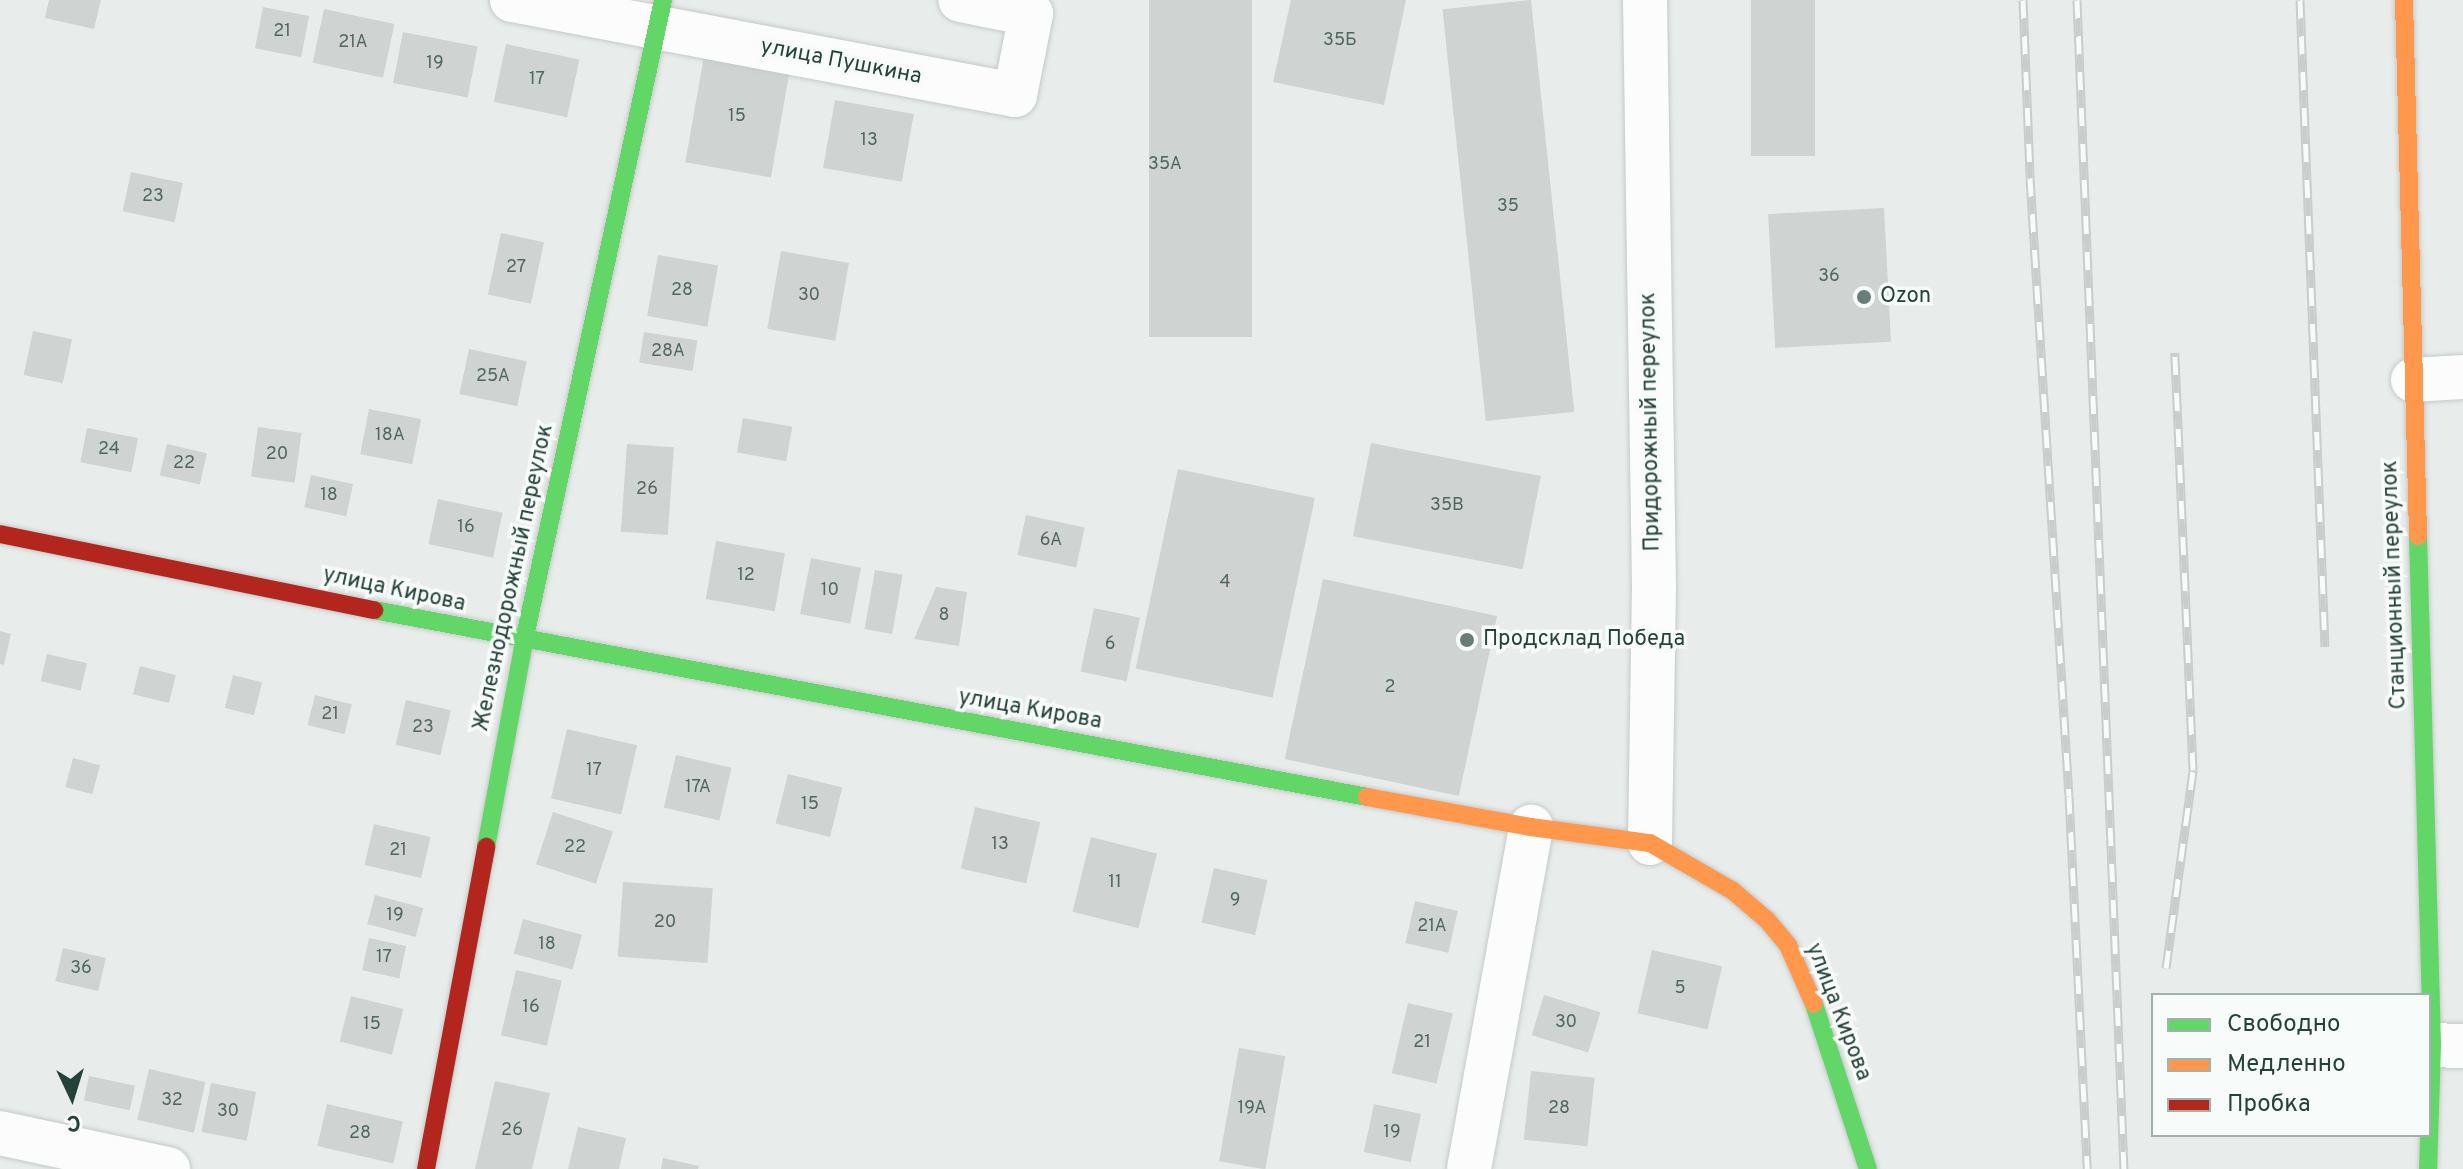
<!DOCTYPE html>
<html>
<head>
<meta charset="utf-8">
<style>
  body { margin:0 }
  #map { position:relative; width:2463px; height:1169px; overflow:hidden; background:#e8edeb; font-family:Overpass,sans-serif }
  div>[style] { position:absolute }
  .building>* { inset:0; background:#cfd4d2; transform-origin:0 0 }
  .roads { filter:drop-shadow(0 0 2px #c5cac8) drop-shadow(0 0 2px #c5cac8) }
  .street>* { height:44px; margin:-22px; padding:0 22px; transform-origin:22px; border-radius:22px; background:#fcfcfc }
  .fast>* { height:18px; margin:-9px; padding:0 9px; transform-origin:9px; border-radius:9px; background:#63d668 }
  .slow>* { height:18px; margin:-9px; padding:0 9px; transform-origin:9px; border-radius:9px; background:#ff974d }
  .jam>* { height:18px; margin:-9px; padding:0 9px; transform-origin:9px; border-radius:9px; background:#b3261e }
  .rail>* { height:9px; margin-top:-4.5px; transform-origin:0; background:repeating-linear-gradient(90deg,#f7fbf9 0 18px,#c9cdcc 0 36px); box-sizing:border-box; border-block:2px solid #c9cdcc }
  .dots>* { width:22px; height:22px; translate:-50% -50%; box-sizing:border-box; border:4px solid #f7fbf9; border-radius:50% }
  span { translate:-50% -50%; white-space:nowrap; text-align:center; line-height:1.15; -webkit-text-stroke:7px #f7fbf9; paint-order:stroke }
  .number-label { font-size:18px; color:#506761 }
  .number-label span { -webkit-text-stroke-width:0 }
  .street-label { font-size:22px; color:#24423a }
  .poi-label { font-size:22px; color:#24423a }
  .left { translate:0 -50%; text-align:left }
  .legend { position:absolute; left:2151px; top:993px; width:280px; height:144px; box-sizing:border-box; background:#f7fbf9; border:2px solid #a3b1ad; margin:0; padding:10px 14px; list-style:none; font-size:24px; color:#24423a }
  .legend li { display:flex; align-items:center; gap:16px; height:40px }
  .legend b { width:40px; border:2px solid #a3b1ad }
  .north { position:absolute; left:32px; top:1057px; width:80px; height:80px; -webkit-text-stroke:6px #f7fbf9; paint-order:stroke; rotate:176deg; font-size:22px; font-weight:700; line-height:32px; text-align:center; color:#24423a }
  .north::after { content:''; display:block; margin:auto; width:28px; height:36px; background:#24423a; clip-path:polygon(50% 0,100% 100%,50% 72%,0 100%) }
</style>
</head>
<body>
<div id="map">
  <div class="building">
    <div style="clip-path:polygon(49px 0,101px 0,94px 29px,45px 18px)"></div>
    <div style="left:1149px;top:0;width:103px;height:337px"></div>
    <div style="clip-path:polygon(1291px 0,1406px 0,1384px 105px,1273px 82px)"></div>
    <div style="left:1531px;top:0;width:414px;height:89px;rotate:84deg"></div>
    <div style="left:1751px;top:0;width:64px;height:156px"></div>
    <div style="left:263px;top:7px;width:47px;height:42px;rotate:11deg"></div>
    <div style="left:324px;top:9px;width:72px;height:55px;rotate:12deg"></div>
    <div style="left:403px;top:32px;width:76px;height:52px;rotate:11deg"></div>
    <div style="left:506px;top:44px;width:75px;height:59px;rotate:12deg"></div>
    <div style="left:704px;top:56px;width:87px;height:108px;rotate:10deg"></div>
    <div style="left:835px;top:100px;width:80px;height:69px;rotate:10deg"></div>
    <div style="left:131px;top:172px;width:53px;height:40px;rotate:12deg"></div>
    <div style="left:1884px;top:208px;width:134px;height:116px;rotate:87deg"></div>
    <div style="left:501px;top:233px;width:44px;height:63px;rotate:12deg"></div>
    <div style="left:781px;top:251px;width:69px;height:79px;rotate:10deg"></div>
    <div style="left:658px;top:255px;width:61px;height:62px;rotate:10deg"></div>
    <div style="left:33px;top:331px;width:40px;height:45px;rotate:12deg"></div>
    <div style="left:644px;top:332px;width:54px;height:31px;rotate:9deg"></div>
    <div style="left:469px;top:349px;width:59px;height:46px;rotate:12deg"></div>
    <div style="left:369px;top:409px;width:53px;height:46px;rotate:11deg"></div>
    <div style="left:743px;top:418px;width:50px;height:35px;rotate:10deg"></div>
    <div style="left:258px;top:427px;width:44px;height:50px;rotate:8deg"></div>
    <div style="left:87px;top:428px;width:52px;height:35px;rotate:11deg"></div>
    <div style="left:1371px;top:443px;width:173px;height:95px;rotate:11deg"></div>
    <div style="left:167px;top:444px;width:41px;height:32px;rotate:13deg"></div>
    <div style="left:627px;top:444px;width:47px;height:88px;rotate:4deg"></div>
    <div style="left:1178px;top:469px;width:140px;height:204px;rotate:12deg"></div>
    <div style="left:311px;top:475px;width:43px;height:33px;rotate:12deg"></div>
    <div style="left:438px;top:499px;width:66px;height:46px;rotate:12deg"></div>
    <div style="left:1026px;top:515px;width:60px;height:41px;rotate:12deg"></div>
    <div style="left:716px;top:541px;width:70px;height:59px;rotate:10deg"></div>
    <div style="left:811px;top:558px;width:51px;height:57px;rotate:11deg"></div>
    <div style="left:875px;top:570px;width:28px;height:60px;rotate:10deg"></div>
    <div style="left:1323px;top:579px;width:178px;height:184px;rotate:12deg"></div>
    <div style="clip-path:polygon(936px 587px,967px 592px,959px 646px,914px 639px)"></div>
    <div style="left:1094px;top:608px;width:47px;height:65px;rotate:12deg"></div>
    <div style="clip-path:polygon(0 631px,11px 634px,4px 665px,0 664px)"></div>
    <div style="left:47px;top:654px;width:41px;height:28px;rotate:13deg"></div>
    <div style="left:140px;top:666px;width:37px;height:29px;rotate:14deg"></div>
    <div style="left:233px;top:675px;width:30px;height:34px;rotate:14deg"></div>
    <div style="left:315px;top:695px;width:38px;height:31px;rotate:14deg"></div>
    <div style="left:406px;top:700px;width:46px;height:46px;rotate:13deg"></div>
    <div style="left:567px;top:729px;width:72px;height:71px;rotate:13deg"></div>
    <div style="left:676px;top:755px;width:57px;height:54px;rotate:13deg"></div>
    <div style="left:73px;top:758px;width:28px;height:30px;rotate:15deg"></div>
    <div style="left:788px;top:774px;width:56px;height:51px;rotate:14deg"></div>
    <div style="left:975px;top:807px;width:67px;height:63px;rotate:13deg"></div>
    <div style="left:553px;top:812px;width:63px;height:55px;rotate:18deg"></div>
    <div style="left:374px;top:824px;width:58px;height:42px;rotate:13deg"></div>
    <div style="left:1091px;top:837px;width:68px;height:77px;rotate:14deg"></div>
    <div style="left:1214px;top:868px;width:55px;height:56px;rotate:13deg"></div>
    <div style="left:623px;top:882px;width:90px;height:75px;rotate:4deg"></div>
    <div style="left:375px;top:895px;width:50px;height:30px;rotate:15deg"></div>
    <div style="left:1415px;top:901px;width:44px;height:43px;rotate:13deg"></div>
    <div style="left:523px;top:919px;width:61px;height:36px;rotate:15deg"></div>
    <div style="left:369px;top:938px;width:38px;height:33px;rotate:12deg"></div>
    <div style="left:63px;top:948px;width:44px;height:34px;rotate:13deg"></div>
    <div style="left:1652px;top:950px;width:72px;height:65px;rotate:13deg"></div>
    <div style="left:516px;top:970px;width:47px;height:67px;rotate:13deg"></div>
    <div style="left:1544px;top:995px;width:59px;height:42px;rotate:17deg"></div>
    <div style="left:351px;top:996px;width:54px;height:47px;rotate:14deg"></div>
    <div style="left:1408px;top:1003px;width:46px;height:72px;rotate:13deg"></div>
    <div style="left:1239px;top:1048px;width:47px;height:115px;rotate:10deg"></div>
    <div style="left:149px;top:1069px;width:58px;height:52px;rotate:13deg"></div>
    <div style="left:1531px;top:1071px;width:64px;height:69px;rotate:6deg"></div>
    <div style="left:89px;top:1076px;width:47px;height:25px;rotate:12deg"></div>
    <div style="clip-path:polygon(495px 1081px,550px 1093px,532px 1169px,475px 1169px)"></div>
    <div style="left:211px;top:1083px;width:46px;height:50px;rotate:11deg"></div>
    <div style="left:327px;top:1104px;width:78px;height:43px;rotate:13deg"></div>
    <div style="left:1374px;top:1104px;width:48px;height:49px;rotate:12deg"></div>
    <div style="clip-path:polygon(578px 1127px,626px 1138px,619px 1169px,568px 1169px)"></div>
    <div style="clip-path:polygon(663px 1158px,699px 1166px,698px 1169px,661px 1169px)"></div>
  </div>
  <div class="roads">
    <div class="street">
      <div style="left:512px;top:0;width:512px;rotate:10.7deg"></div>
      <div style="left:1015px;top:95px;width:83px;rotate:-78.8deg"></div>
      <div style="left:1031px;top:14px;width:72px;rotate:-168.8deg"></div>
      <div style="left:1645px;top:0;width:587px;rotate:89.12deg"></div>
      <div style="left:1654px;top:587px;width:256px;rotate:90.9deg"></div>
      <div style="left:2413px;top:380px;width:50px;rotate:-3.4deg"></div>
      <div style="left:2432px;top:1045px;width:31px;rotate:2deg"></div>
      <div style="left:0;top:1133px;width:172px;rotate:12.1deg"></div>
      <div style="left:1469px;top:1169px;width:348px;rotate:-79.7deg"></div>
    </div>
    <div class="fast">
      <div style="left:2418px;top:536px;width:509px;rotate:88.42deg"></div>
      <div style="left:2432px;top:1045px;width:124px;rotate:91.8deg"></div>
      <div style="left:374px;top:610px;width:1010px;rotate:10.66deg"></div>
      <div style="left:486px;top:847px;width:209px;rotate:-79.5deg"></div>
      <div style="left:524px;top:641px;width:656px;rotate:-77.76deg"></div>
      <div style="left:1814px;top:1004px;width:174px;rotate:71.9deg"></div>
    </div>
    <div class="slow">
      <div style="left:2404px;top:0;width:536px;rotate:88.5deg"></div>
      <div style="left:1367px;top:797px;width:167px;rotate:10.4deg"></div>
      <div style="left:1531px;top:827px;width:120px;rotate:7.7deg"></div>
      <div style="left:1650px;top:843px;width:96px;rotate:30deg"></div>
      <div style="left:1733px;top:891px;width:45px;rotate:40.5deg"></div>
      <div style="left:1767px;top:920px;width:33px;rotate:50deg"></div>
      <div style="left:1788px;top:945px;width:64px;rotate:66.2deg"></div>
    </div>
    <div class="jam">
      <div style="left:0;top:534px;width:382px;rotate:11.5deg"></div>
      <div style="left:426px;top:1169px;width:328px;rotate:-79.4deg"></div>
    </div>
  </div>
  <div class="rail">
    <div style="left:2023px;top:0;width:178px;rotate:87.7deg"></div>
    <div style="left:2030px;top:178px;width:619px;rotate:86.39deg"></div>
    <div style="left:2069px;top:796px;width:373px;rotate:87.2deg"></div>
    <div style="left:2077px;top:0;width:1170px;rotate:87.7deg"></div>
    <div style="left:2300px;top:0;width:647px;rotate:87.79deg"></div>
    <div style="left:2166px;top:968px;width:200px;rotate:-82.2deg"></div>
    <div style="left:2193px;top:770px;width:418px;rotate:-92.5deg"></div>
  </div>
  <div class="dots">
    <div style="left:1864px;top:297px;background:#697e78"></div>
    <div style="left:1467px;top:640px;background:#697e78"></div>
  </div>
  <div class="number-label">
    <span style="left:282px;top:32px">21</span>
    <span style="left:1340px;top:41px">35Б</span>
    <span style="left:353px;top:43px">21А</span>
    <span style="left:435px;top:64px">19</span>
    <span style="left:537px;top:80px">17</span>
    <span style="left:737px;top:117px">15</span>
    <span style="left:869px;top:141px">13</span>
    <span style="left:1165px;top:165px">35А</span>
    <span style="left:153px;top:197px">23</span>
    <span style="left:1508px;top:207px">35</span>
    <span style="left:516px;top:268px">27</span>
    <span style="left:1829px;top:277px">36</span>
    <span style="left:682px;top:291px">28</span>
    <span style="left:809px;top:296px">30</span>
    <span style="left:668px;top:352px">28А</span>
    <span style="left:493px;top:377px">25А</span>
    <span style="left:390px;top:436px">18А</span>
    <span style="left:109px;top:450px">24</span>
    <span style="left:277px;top:455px">20</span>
    <span style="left:184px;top:464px">22</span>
    <span style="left:647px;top:490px">26</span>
    <span style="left:329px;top:496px">18</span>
    <span style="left:1447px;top:506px">35В</span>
    <span style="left:466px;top:528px">16</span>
    <span style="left:1051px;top:541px">6А</span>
    <span style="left:746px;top:576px">12</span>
    <span style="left:1225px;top:583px">4</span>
    <span style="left:830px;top:591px">10</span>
    <span style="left:944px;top:616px">8</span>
    <span style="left:1110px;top:645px">6</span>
    <span style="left:1390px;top:688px">2</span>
    <span style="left:330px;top:715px">21</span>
    <span style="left:423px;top:728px">23</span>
    <span style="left:594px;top:771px">17</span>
    <span style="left:698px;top:788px">17А</span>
    <span style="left:810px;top:805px">15</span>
    <span style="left:1000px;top:845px">13</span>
    <span style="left:575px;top:848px">22</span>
    <span style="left:398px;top:851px">21</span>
    <span style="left:1115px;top:883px">11</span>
    <span style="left:1235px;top:901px">9</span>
    <span style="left:395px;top:916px">19</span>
    <span style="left:665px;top:923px">20</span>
    <span style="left:1432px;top:927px">21А</span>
    <span style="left:547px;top:945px">18</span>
    <span style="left:384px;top:958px">17</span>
    <span style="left:81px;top:969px">36</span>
    <span style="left:1680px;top:989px">5</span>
    <span style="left:531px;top:1008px">16</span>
    <span style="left:1566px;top:1023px">30</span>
    <span style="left:372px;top:1025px">15</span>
    <span style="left:1422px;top:1043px">21</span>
    <span style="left:172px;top:1101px">32</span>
    <span style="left:1252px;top:1109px">19А</span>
    <span style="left:1559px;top:1109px">28</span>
    <span style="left:228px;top:1112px">30</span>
    <span style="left:512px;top:1131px">26</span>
    <span style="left:1392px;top:1133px">19</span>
    <span style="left:360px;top:1134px">28</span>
  </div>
  <div class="street-label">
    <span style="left:841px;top:62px;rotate:11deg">улица Пушкина</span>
    <span style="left:1651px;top:422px;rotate:-91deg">Придорожный переулок</span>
    <span style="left:514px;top:578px;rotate:-78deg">Железнодорожный переулок</span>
    <span style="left:2395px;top:585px;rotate:-92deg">Станционный переулок</span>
    <span style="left:394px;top:590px;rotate:12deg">улица Кирова</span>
    <span style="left:1030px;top:710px;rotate:10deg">улица Кирова</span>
    <span style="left:1838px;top:1012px;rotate:69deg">улица Кирова</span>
  </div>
  <div class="poi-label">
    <span class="left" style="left:1880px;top:297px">Ozon</span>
    <span class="left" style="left:1483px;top:640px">Продсклад Победа</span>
  </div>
  <ul class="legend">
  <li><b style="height:10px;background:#63d668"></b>Свободно</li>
  <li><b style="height:10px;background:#ff974d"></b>Медленно</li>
  <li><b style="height:10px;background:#b3261e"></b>Пробка</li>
  </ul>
  <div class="north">С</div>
</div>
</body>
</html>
